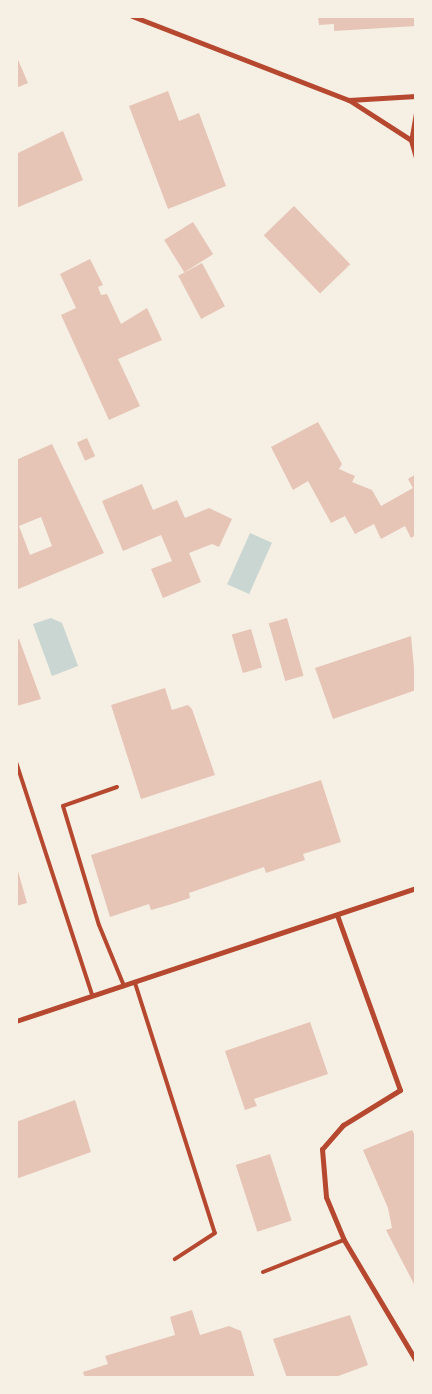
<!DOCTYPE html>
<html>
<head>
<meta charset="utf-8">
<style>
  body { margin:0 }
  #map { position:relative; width:432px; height:1394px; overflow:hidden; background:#f6efe4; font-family:"PT Sans",sans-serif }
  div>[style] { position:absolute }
  .water>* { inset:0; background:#c9d6d2; transform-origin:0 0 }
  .building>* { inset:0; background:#e6c5b7; transform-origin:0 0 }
  .service>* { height:4px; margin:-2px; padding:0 2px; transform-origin:2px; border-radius:2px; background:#b5482f }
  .minor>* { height:5px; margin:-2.5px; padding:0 2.5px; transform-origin:2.5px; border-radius:2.5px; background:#b5482f }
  span { translate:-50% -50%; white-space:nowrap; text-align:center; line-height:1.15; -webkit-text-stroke:4px #f6efe4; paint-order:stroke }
  .frame { position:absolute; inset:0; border:18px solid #f6efe4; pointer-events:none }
</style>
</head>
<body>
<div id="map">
  <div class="water">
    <div style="left:250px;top:533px;width:24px;height:56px;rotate:24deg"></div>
    <div style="clip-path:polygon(51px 618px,62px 623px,78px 666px,52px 676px,33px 624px)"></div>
  </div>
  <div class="building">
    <div style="clip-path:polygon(318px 16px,416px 16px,416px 26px,334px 31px,334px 24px,319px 25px)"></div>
    <div style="clip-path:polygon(16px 55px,28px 83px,16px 88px)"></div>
    <div style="clip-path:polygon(168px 91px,179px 121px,199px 113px,226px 186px,168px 209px,129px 106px)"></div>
    <div style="clip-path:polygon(63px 131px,83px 180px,16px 208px,16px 154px)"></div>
    <div style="left:294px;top:206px;width:81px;height:42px;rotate:46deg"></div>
    <div style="left:193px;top:222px;width:38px;height:34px;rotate:58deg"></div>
    <div style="clip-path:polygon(90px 259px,103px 285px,98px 287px,101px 295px,107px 294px,121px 324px,147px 308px,162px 340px,118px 359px,140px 406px,109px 420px,61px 315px,76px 308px,60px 274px)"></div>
    <div style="left:202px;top:263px;width:49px;height:27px;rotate:62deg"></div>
    <div style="clip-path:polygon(318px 422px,342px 464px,339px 469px,355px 476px,352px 482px,372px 490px,381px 506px,413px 488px,408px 479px,416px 474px,416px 535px,411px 538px,405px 526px,381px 539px,374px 524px,355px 534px,345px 516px,331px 523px,308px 481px,293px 490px,271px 447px)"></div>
    <div style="left:87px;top:438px;width:20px;height:11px;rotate:66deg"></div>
    <div style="clip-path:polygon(evenodd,52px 444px,104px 553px,16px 590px,16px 460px,52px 444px,41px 517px,52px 546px,30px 555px,19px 526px,41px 517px)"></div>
    <div style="clip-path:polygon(142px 484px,153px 510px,177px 500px,185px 518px,209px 508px,232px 519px,219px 547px,212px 544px,189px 553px,201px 582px,163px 598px,151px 569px,172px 561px,161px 535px,123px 551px,102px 501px)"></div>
    <div style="left:287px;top:618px;width:60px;height:19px;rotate:74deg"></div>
    <div style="left:251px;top:629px;width:40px;height:20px;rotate:74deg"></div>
    <div style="clip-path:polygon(411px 636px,416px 690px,333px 719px,315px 668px)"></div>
    <div style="clip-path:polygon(19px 639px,41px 699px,17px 706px,16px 640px)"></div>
    <div style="clip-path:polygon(165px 688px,172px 710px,188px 705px,192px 709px,215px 775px,141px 799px,111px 705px)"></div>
    <div style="clip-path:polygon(321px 780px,341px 842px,303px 854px,305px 860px,266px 873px,264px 867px,189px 893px,190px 898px,172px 904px,151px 910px,149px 904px,110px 917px,91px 855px)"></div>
    <div style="clip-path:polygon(16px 864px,27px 903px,16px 906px)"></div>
    <div style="clip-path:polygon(310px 1022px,328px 1074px,254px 1099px,257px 1106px,245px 1110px,225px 1051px)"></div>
    <div style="clip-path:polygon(75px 1100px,91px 1152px,16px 1179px,16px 1122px)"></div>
    <div style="clip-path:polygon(412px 1130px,416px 1137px,416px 1288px,386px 1230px,392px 1228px,388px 1208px,363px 1150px)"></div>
    <div style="left:270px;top:1154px;width:70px;height:36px;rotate:72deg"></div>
    <div style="clip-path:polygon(192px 1310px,200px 1335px,229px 1326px,241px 1331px,255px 1378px,85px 1378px,83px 1372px,108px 1364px,105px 1356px,175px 1335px,170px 1317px)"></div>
    <div style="clip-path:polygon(350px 1315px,368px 1365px,333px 1378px,287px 1378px,273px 1339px)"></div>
  </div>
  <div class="service">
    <div style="left:16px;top:762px;width:245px;rotate:71.9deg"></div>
    <div style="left:117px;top:787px;width:57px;rotate:160.6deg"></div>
    <div style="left:63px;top:806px;width:124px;rotate:73.2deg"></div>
    <div style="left:99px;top:925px;width:66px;rotate:67.7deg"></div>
    <div style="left:135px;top:983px;width:262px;rotate:72.3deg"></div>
    <div style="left:215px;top:1233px;width:48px;rotate:147deg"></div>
    <div style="left:263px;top:1272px;width:87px;rotate:-21.6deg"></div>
  </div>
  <div class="minor">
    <div style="left:132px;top:16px;width:233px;rotate:21.2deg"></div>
    <div style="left:349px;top:100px;width:74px;rotate:32.8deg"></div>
    <div style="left:349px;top:100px;width:67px;rotate:-3.4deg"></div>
    <div style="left:416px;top:113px;width:27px;rotate:100deg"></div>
    <div style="left:411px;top:140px;width:18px;rotate:74deg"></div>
    <div style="left:337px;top:915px;width:186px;rotate:70.2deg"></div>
    <div style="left:400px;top:1090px;width:67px;rotate:148.4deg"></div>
    <div style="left:343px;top:1125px;width:32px;rotate:131deg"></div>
    <div style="left:322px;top:1149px;width:48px;rotate:85.2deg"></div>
    <div style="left:326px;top:1197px;width:47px;rotate:67.3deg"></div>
    <div style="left:344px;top:1240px;width:141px;rotate:59.2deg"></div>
    <div style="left:16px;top:1021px;width:422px;rotate:-18.4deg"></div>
  </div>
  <div class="frame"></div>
</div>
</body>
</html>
